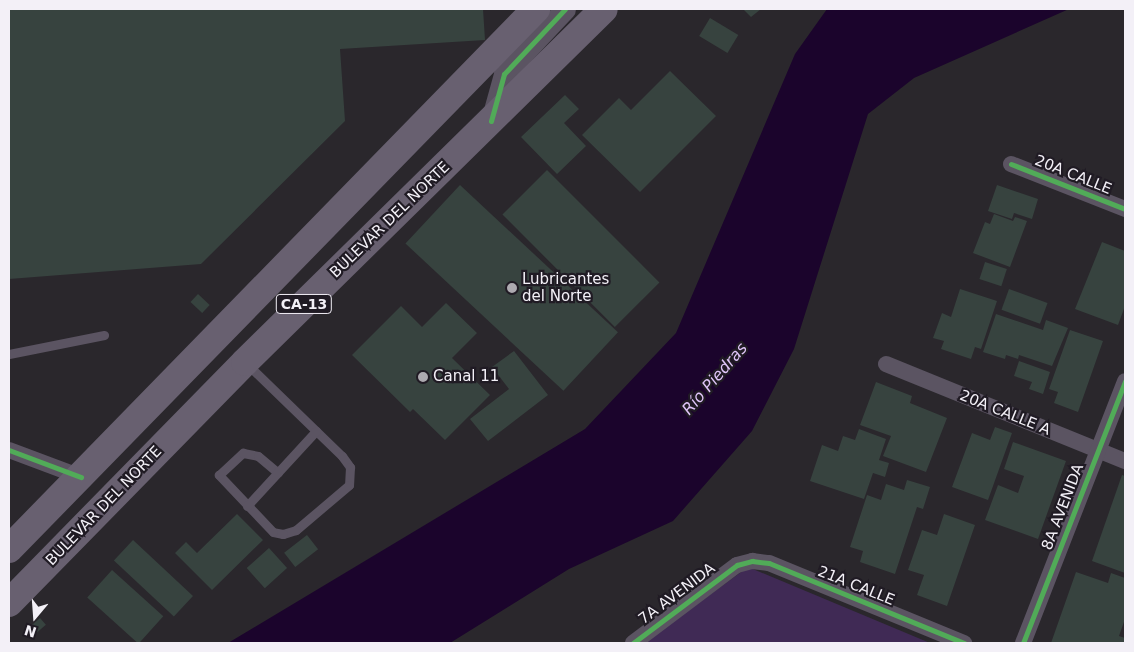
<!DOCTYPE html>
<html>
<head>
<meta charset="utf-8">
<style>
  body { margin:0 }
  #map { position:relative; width:1134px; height:652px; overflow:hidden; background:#2a272c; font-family:"DejaVu Sans",sans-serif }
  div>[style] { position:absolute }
  .green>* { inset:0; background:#402a55 }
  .water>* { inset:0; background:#1b042c }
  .building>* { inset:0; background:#37433f; transform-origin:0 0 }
  .service>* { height:9px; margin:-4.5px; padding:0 4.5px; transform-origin:4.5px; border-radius:4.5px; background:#5b5462 }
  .minor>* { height:16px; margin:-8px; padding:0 8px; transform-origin:8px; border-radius:8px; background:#5b5462 }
  .tertiary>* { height:21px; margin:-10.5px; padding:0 10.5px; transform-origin:10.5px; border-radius:10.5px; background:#5b5462 }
  .trunk>* { height:28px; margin:-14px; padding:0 14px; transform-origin:14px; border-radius:14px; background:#686070 }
  .cycleway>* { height:5px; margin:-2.5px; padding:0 2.5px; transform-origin:2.5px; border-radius:2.5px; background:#51ab58 }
  .dots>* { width:14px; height:14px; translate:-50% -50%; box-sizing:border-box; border:2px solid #201b24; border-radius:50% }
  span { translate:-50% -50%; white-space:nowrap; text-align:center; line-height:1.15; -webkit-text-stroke:4.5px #201b24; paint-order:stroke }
  .shield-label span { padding:1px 4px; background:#201b24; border:1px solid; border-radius:4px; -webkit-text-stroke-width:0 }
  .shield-label { font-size:14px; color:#f3f0f7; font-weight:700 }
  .street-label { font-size:15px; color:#f3f0f7 }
  .poi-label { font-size:15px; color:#f3f0f7 }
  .left { translate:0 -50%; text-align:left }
  .water-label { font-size:16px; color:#dfc5f8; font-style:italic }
  .frame { position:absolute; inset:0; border:10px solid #f3f0f7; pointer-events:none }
  .north { position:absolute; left:10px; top:592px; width:50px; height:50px; -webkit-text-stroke:4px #201b24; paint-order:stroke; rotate:198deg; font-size:14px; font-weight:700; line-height:20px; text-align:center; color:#f3f0f7 }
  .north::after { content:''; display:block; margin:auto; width:18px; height:22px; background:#f3f0f7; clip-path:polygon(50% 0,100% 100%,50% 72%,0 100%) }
</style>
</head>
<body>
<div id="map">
  <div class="green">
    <div style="clip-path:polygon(748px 567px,930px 643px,644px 643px)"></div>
  </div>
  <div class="water">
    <div style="clip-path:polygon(827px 9px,1069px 9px,914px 78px,868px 114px,794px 349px,752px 431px,673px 521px,569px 569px,450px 643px,228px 643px,585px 429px,676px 333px,795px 54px)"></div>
  </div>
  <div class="building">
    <div style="clip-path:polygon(9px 9px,483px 9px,485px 40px,340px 49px,345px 121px,201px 264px,9px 279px)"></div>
    <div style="clip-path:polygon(743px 9px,761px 9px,751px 17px)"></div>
    <div style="left:710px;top:18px;width:33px;height:21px;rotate:31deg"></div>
    <div style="clip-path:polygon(670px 71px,716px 116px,640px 192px,582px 135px,619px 98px,631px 110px)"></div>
    <div style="clip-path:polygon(565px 95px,579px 109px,564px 123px,586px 146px,557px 174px,521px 137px)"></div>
    <div style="left:547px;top:170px;width:159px;height:63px;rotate:45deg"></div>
    <div style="left:460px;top:185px;width:216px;height:80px;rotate:43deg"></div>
    <div style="clip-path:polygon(997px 185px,1038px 199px,1032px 219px,1014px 213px,1012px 219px,988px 211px)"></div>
    <div style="clip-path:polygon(994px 214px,1013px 221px,1015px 217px,1027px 221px,1010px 267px,973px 253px,985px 222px,990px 224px)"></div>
    <div style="clip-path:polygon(1102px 242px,1125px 251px,1125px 306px,1118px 325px,1075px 309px)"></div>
    <div style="left:985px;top:262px;width:23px;height:18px;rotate:18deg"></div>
    <div style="clip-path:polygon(960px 289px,997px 301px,981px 349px,975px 347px,971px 359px,941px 349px,944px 341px,933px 338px,942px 313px,951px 317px)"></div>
    <div style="left:1009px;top:289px;width:41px;height:22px;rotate:20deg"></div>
    <div style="left:198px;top:294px;width:16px;height:11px;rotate:43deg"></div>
    <div style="clip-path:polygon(446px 303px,477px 333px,452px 358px,490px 395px,445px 440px,413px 409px,410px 412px,352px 355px,401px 306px,422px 327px)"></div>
    <div style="clip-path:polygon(996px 314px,1043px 330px,1046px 320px,1068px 328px,1052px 366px,1019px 355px,1018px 359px,1006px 355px,1005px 359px,983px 352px)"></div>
    <div style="clip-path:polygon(1070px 330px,1103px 341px,1078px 412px,1054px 403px,1058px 392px,1049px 389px)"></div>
    <div style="clip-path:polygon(514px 351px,548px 395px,488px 441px,470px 419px,509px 389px,492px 367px)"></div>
    <div style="clip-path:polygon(1019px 361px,1050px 372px,1043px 394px,1029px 389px,1032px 382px,1014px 376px)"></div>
    <div style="clip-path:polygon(876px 382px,912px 396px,910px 403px,947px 418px,926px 472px,883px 456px,891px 436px,860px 425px)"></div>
    <div style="clip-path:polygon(995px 427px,1012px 433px,988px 500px,952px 487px,972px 433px,990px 440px)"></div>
    <div style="clip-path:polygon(859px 429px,886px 439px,879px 460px,889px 463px,885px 477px,873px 473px,864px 499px,810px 481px,822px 445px,838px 451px,843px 436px,855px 440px)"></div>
    <div style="clip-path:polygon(1013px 442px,1066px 461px,1038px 539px,985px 520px,998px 485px,1018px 493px,1024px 476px,1004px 469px)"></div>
    <div style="clip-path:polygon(1122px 475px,1125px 476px,1125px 573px,1092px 561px)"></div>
    <div style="clip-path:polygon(907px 480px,930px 487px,923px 509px,917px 507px,895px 574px,860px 562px,863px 551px,850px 547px,867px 495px,881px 500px,886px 484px,904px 490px)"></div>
    <div style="clip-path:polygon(237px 514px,263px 540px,212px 590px,175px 553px,186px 542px,197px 553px)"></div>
    <div style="clip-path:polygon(944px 514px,975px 525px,947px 606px,917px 595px,924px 575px,908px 570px,922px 530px,937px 535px)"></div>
    <div style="left:307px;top:535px;width:18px;height:29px;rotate:52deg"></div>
    <div style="left:133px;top:540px;width:82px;height:28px;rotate:43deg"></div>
    <div style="left:269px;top:548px;width:27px;height:30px;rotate:48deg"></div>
    <div style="left:112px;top:570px;width:69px;height:37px;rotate:42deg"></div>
    <div style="clip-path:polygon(1076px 572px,1108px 583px,1111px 573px,1125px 578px,1125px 619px,1119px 636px,1125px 638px,1125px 643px,1051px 643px)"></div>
    <div style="left:40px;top:618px;width:9px;height:13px;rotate:49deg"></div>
  </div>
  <div class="service">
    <div style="left:9px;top:354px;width:97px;rotate:-11.3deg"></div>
    <div style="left:247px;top:364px;width:132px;rotate:44.1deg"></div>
    <div style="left:342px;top:456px;width:14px;rotate:54deg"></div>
    <div style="left:350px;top:467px;width:18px;rotate:93deg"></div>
    <div style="left:349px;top:485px;width:70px;rotate:139.7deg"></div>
    <div style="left:296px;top:530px;width:14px;rotate:163deg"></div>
    <div style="left:283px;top:534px;width:10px;rotate:-169deg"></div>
    <div style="left:273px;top:532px;width:79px;rotate:-133.5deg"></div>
    <div style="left:219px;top:475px;width:33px;rotate:-43deg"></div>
    <div style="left:243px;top:453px;width:15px;rotate:11deg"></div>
    <div style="left:258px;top:456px;width:26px;rotate:40deg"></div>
    <div style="left:247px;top:506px;width:102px;rotate:-47.4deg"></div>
  </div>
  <div class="minor">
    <div style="left:1011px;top:164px;width:123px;rotate:21.5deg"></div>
    <div style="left:886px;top:364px;width:258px;rotate:22.1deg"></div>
    <div style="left:9px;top:450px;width:77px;rotate:20.6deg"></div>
    <div style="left:633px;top:643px;width:130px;rotate:-36.9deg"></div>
    <div style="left:737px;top:565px;width:16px;rotate:-15deg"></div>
    <div style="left:752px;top:561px;width:17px;rotate:7deg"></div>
    <div style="left:769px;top:563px;width:211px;rotate:22.3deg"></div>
    <div style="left:1023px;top:643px;width:281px;rotate:-68.7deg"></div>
  </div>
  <div class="tertiary">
    <div style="left:491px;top:121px;width:49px;rotate:-74.5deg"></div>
    <div style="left:504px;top:74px;width:89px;rotate:-46.8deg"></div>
  </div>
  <div class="trunk">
    <div style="left:9px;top:549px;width:755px;rotate:-45.7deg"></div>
    <div style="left:9px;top:603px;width:337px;rotate:-45.6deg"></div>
    <div style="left:245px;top:362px;width:503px;rotate:-44.52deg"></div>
  </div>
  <div class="cycleway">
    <div style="left:491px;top:121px;width:49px;rotate:-74.5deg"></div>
    <div style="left:504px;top:74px;width:89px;rotate:-46.8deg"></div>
    <div style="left:1011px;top:164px;width:123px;rotate:21.5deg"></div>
    <div style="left:9px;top:450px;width:77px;rotate:20.6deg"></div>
    <div style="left:633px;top:643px;width:130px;rotate:-36.9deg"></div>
    <div style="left:737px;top:565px;width:16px;rotate:-15deg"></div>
    <div style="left:752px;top:561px;width:17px;rotate:7deg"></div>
    <div style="left:769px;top:563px;width:211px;rotate:22.3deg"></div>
    <div style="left:1023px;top:643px;width:281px;rotate:-68.7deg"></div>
  </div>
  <div class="dots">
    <div style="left:512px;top:288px;background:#adaab0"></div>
    <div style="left:423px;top:377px;background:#adaab0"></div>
  </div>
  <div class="shield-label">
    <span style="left:304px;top:304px">CA-13</span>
  </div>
  <div class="street-label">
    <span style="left:1073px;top:175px;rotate:22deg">20A CALLE</span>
    <span style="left:390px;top:220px;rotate:-44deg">BULEVAR DEL NORTE</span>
    <span style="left:1005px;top:413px;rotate:22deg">20A CALLE A</span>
    <span style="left:104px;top:506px;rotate:-46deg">BULEVAR DEL NORTE</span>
    <span style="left:1063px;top:507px;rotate:-69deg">8A AVENIDA</span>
    <span style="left:856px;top:586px;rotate:22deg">21A CALLE</span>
    <span style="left:677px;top:594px;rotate:-37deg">7A AVENIDA</span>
  </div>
  <div class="poi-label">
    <span class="left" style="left:522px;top:288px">Lubricantes<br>del Norte</span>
    <span class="left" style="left:433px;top:377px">Canal 11</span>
  </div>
  <div class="water-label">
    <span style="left:715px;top:379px;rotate:-49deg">Río Piedras</span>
  </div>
  <div class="frame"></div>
  <div class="north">N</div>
</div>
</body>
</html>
